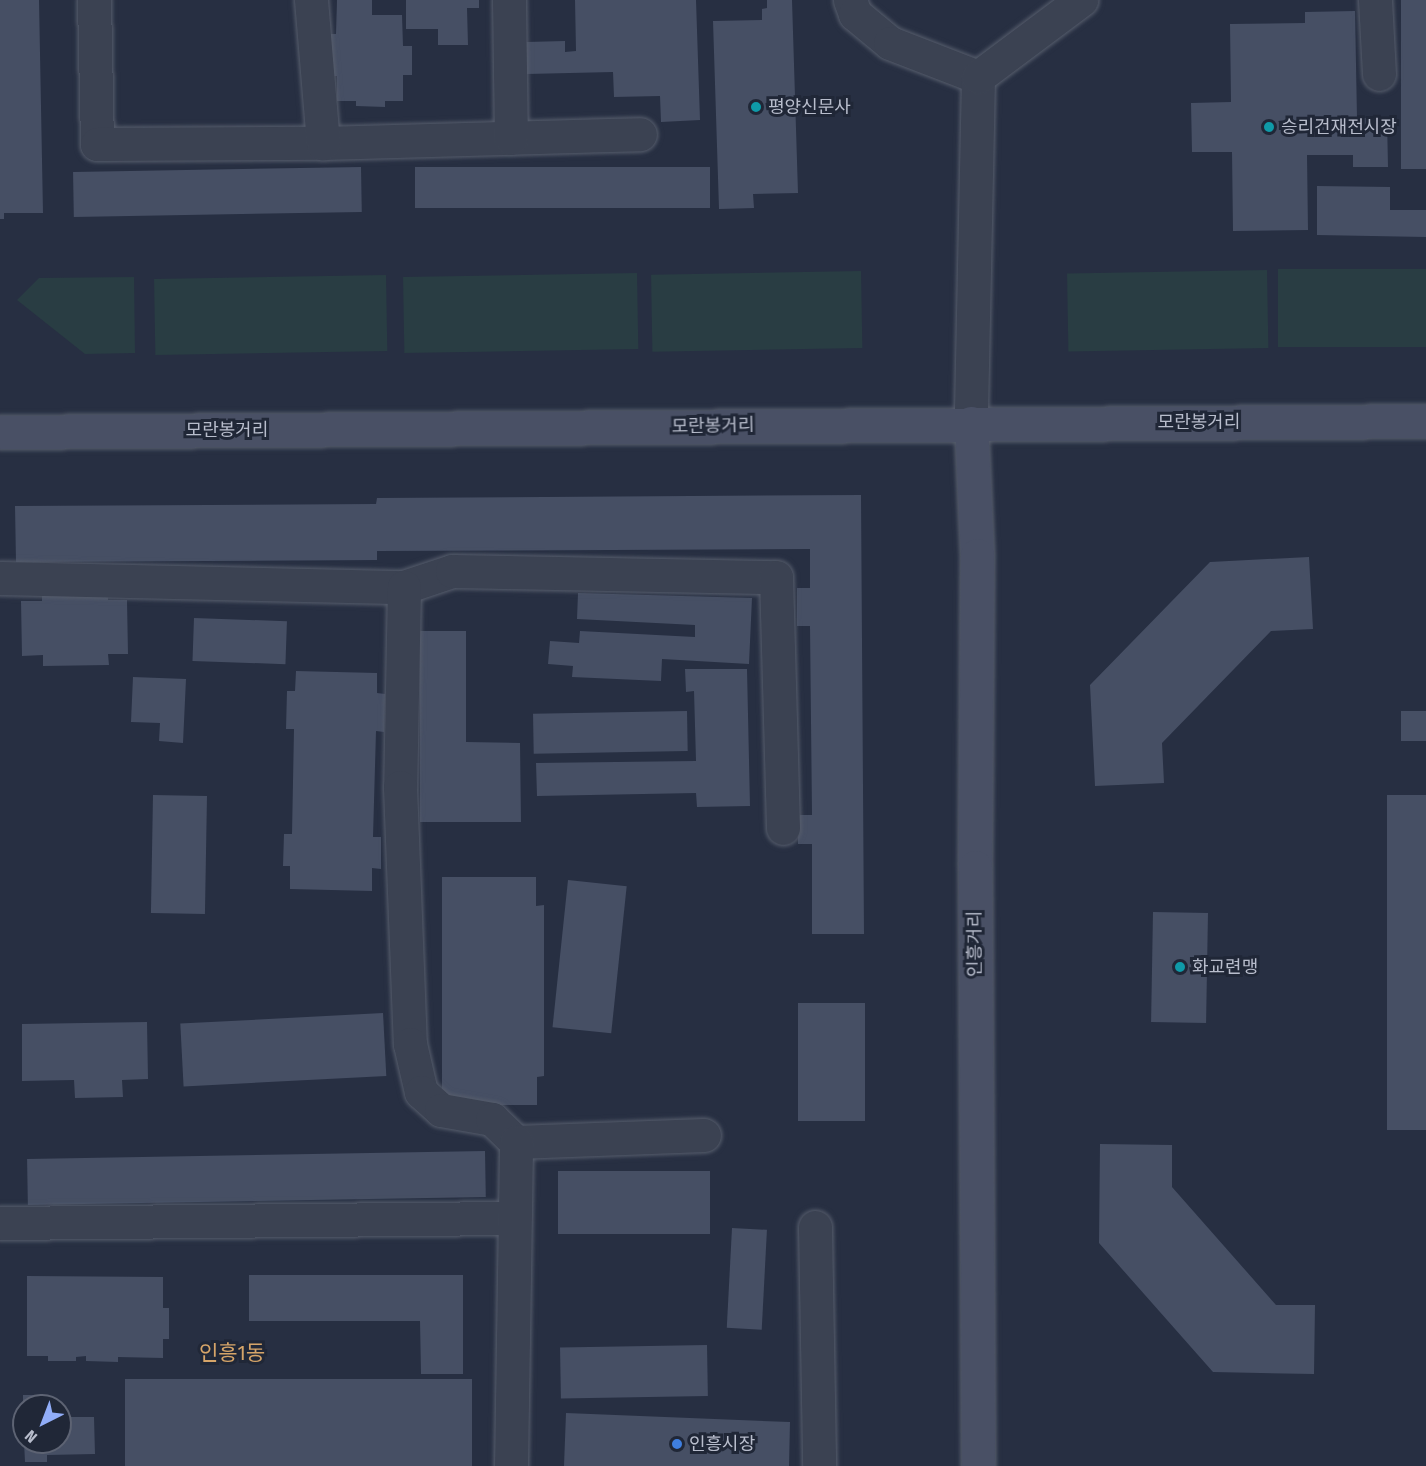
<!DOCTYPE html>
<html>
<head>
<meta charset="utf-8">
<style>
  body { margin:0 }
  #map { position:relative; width:1426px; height:1466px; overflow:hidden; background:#272f42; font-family:"Fira Sans Condensed","Noto Sans KR",sans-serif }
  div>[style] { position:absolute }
  .green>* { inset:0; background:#293d43; transform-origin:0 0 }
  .building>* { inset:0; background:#464f64; transform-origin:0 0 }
  .roads { filter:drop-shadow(0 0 2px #565d6c) drop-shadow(0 0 2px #565d6c) }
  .street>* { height:33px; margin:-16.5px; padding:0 16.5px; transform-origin:16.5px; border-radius:16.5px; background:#3b4252 }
  .secondary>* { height:33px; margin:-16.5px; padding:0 16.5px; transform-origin:16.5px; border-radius:16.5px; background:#495065 }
  .dots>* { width:16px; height:16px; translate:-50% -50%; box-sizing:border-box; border:3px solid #202737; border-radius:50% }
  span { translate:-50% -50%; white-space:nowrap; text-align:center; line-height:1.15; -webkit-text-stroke:6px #202737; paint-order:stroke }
  .poi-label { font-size:18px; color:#b8bdcc }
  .left { translate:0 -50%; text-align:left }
  .street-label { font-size:18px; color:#b8bdcc }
  .quarter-label { font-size:21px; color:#d6a569 }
  .north { position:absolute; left:12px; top:1394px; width:60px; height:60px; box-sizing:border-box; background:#202737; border:2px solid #5d6373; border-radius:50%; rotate:222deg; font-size:16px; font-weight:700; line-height:24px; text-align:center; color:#b8bdcc }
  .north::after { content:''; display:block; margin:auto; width:21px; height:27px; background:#91adf8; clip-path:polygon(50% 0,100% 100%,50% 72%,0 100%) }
</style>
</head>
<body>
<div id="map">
  <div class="green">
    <div style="left:1426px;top:269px;width:78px;height:148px;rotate:90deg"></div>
    <div style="left:1267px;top:270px;width:78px;height:200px;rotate:89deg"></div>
    <div style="left:861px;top:271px;width:77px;height:210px;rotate:89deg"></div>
    <div style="left:637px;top:273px;width:76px;height:234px;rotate:89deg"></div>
    <div style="left:386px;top:275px;width:76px;height:232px;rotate:89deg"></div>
    <div style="clip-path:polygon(134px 277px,135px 353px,85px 354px,17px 300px,39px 278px)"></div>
  </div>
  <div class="building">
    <div style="clip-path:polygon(0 0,39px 0,43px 213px,4px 213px,4px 219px,0 219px)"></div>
    <div style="clip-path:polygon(337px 0,372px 0,372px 15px,402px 15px,403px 46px,412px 46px,412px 75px,403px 75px,403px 101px,385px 101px,385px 107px,356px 106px,356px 101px,337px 101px,337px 76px,328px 76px,328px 34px,336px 34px)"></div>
    <div style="clip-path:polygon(406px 0,479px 0,479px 8px,467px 8px,468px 45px,438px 45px,438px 29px,406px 29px)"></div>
    <div style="clip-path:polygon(575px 0,696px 0,700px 120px,661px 122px,660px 96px,614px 97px,613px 72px,527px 74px,526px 42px,565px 41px,565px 52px,576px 51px)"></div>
    <div style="clip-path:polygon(767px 0,792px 0,798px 193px,753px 194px,754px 208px,719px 209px,713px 21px,762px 20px,762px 9px,767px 8px)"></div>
    <div style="left:1401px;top:0;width:25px;height:169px"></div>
    <div style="clip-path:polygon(1355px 11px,1357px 118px,1387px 118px,1388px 167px,1353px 167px,1353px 155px,1307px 155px,1308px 230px,1233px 231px,1232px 152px,1192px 152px,1191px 103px,1231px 102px,1230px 24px,1305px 23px,1305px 12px)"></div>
    <div style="left:361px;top:167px;width:45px;height:288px;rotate:89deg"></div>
    <div style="left:710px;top:167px;width:41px;height:295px;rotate:90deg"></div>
    <div style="clip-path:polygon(1317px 186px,1390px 187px,1390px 210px,1426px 210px,1426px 237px,1317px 235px)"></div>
    <div style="clip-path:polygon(861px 495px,864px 934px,812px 934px,812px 844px,798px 844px,798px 815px,812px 815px,810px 626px,797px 626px,797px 588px,810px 588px,810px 549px,377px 551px,377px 560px,16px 562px,15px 506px,376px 504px,377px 498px)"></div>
    <div style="clip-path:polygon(1309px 557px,1313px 629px,1271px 631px,1162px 743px,1164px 783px,1095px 786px,1090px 685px,1210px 562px)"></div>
    <div style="clip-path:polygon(42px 593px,108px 593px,108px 600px,127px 600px,128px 654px,108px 654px,109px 665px,43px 666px,43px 655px,22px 656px,21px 601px,42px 601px)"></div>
    <div style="clip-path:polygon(578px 593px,752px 598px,749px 664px,662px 659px,661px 681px,572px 677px,573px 666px,548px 664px,550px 641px,579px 643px,580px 631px,695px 637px,695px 625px,577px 619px)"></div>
    <div style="left:194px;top:618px;width:93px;height:43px;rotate:2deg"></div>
    <div style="clip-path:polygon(420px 631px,466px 631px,466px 742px,520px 743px,521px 822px,420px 822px)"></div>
    <div style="clip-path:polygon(685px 669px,747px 669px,750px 806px,697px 807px,696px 793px,537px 796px,536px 763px,696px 761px,694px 691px,686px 692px)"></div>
    <div style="clip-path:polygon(296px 671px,377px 673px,377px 693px,385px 694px,384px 732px,376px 731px,373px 837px,381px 837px,381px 869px,372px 868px,372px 891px,290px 889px,290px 866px,283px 866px,284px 834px,292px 834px,294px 729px,286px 729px,287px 691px,295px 691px)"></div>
    <div style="clip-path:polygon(133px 677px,186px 679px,183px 743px,159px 741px,160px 723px,131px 722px)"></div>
    <div style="left:687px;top:711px;width:40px;height:154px;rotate:89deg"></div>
    <div style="left:1401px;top:711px;width:25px;height:30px"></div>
    <div style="left:153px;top:795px;width:54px;height:118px;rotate:1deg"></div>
    <div style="left:1387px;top:795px;width:39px;height:335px"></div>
    <div style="clip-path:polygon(442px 877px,536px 877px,536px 906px,544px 905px,544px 1076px,537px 1077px,537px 1105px,442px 1105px)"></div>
    <div style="left:568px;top:880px;width:59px;height:148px;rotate:6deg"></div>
    <div style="left:1153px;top:912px;width:55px;height:110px;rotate:1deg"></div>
    <div style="left:865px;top:1003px;width:118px;height:67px;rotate:90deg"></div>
    <div style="left:383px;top:1013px;width:63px;height:203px;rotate:87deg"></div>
    <div style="clip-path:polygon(147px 1022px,148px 1079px,122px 1080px,123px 1097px,75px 1098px,74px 1080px,22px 1081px,22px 1024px)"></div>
    <div style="clip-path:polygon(1100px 1144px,1172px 1145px,1172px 1187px,1276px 1305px,1315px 1305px,1314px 1374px,1213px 1372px,1099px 1243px)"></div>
    <div style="left:485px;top:1151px;width:46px;height:458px;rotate:89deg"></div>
    <div style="left:558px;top:1171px;width:152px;height:63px"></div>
    <div style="left:732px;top:1228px;width:35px;height:100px;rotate:3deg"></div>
    <div style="clip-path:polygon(249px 1275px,463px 1275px,463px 1374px,421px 1374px,420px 1321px,249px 1321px)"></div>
    <div style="clip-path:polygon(27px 1276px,163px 1277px,163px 1308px,169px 1308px,169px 1339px,163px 1339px,163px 1358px,118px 1357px,118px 1362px,86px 1361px,86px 1356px,76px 1357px,76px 1361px,48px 1361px,48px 1356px,27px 1356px)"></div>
    <div style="left:707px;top:1345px;width:51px;height:147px;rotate:89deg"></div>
    <div style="left:125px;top:1379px;width:347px;height:87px"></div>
    <div style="left:23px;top:1395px;width:23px;height:11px"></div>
    <div style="clip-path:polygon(566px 1413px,790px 1422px,789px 1466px,564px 1466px)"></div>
    <div style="clip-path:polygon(60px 1417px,94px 1417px,95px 1454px,47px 1455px,47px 1462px,25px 1462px,24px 1442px,60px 1442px)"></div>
  </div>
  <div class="roads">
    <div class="street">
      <div style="left:94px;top:0;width:144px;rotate:88.8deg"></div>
      <div style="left:97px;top:144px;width:226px;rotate:-0.3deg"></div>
      <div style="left:323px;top:143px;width:317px;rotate:-1.6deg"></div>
      <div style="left:311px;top:0;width:144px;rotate:85.2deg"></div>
      <div style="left:509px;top:0;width:138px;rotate:89.2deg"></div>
      <div style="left:850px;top:0;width:15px;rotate:70deg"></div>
      <div style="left:855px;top:14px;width:45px;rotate:39.6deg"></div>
      <div style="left:890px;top:43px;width:94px;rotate:21.1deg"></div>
      <div style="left:978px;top:77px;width:346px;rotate:91.2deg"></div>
      <div style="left:1375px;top:0;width:74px;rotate:86.9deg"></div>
      <div style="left:978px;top:77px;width:129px;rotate:-36.8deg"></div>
      <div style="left:0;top:578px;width:404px;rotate:1.3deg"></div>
      <div style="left:404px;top:587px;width:51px;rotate:-18.4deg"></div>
      <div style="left:452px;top:571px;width:324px;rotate:1.1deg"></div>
      <div style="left:776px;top:577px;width:251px;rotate:88.4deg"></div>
      <div style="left:404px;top:587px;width:200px;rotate:91.1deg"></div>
      <div style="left:400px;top:787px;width:257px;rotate:87.8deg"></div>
      <div style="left:410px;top:1044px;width:49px;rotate:77.1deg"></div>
      <div style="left:421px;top:1092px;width:27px;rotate:42deg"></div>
      <div style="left:441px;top:1110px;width:52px;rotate:10deg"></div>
      <div style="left:492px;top:1119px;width:33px;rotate:44deg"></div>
      <div style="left:516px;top:1142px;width:188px;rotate:-2.1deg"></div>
      <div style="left:0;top:1223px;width:514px;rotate:-0.56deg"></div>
      <div style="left:815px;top:1227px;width:239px;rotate:89deg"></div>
      <div style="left:511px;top:1466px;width:324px;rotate:-89.1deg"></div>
    </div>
    <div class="secondary">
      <div style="left:971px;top:423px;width:132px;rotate:87.4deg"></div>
      <div style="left:977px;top:555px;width:312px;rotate:90.4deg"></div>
      <div style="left:975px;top:867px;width:599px;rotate:89.71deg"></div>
      <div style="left:0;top:432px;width:1426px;rotate:-0.44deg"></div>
    </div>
  </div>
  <div class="dots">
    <div style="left:756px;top:107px;background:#0f9aa8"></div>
    <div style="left:1269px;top:127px;background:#0f9aa8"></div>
    <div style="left:1180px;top:967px;background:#0f9aa8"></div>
    <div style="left:677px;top:1444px;background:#3f7fe0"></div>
  </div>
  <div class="poi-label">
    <span class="left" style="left:768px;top:107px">평양신문사</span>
    <span class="left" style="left:1281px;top:127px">승리건재전시장</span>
    <span class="left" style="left:1192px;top:967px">화교련맹</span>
    <span class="left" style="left:689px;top:1444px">인흥시장</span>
  </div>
  <div class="street-label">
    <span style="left:1199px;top:422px">모란봉거리</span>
    <span style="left:713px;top:426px;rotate:-1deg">모란봉거리</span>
    <span style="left:227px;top:430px">모란봉거리</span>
    <span style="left:975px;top:944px;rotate:-90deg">인흥거리</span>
  </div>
  <div class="quarter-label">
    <span style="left:232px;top:1353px">인흥1동</span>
  </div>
  <div class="north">N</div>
</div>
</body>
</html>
